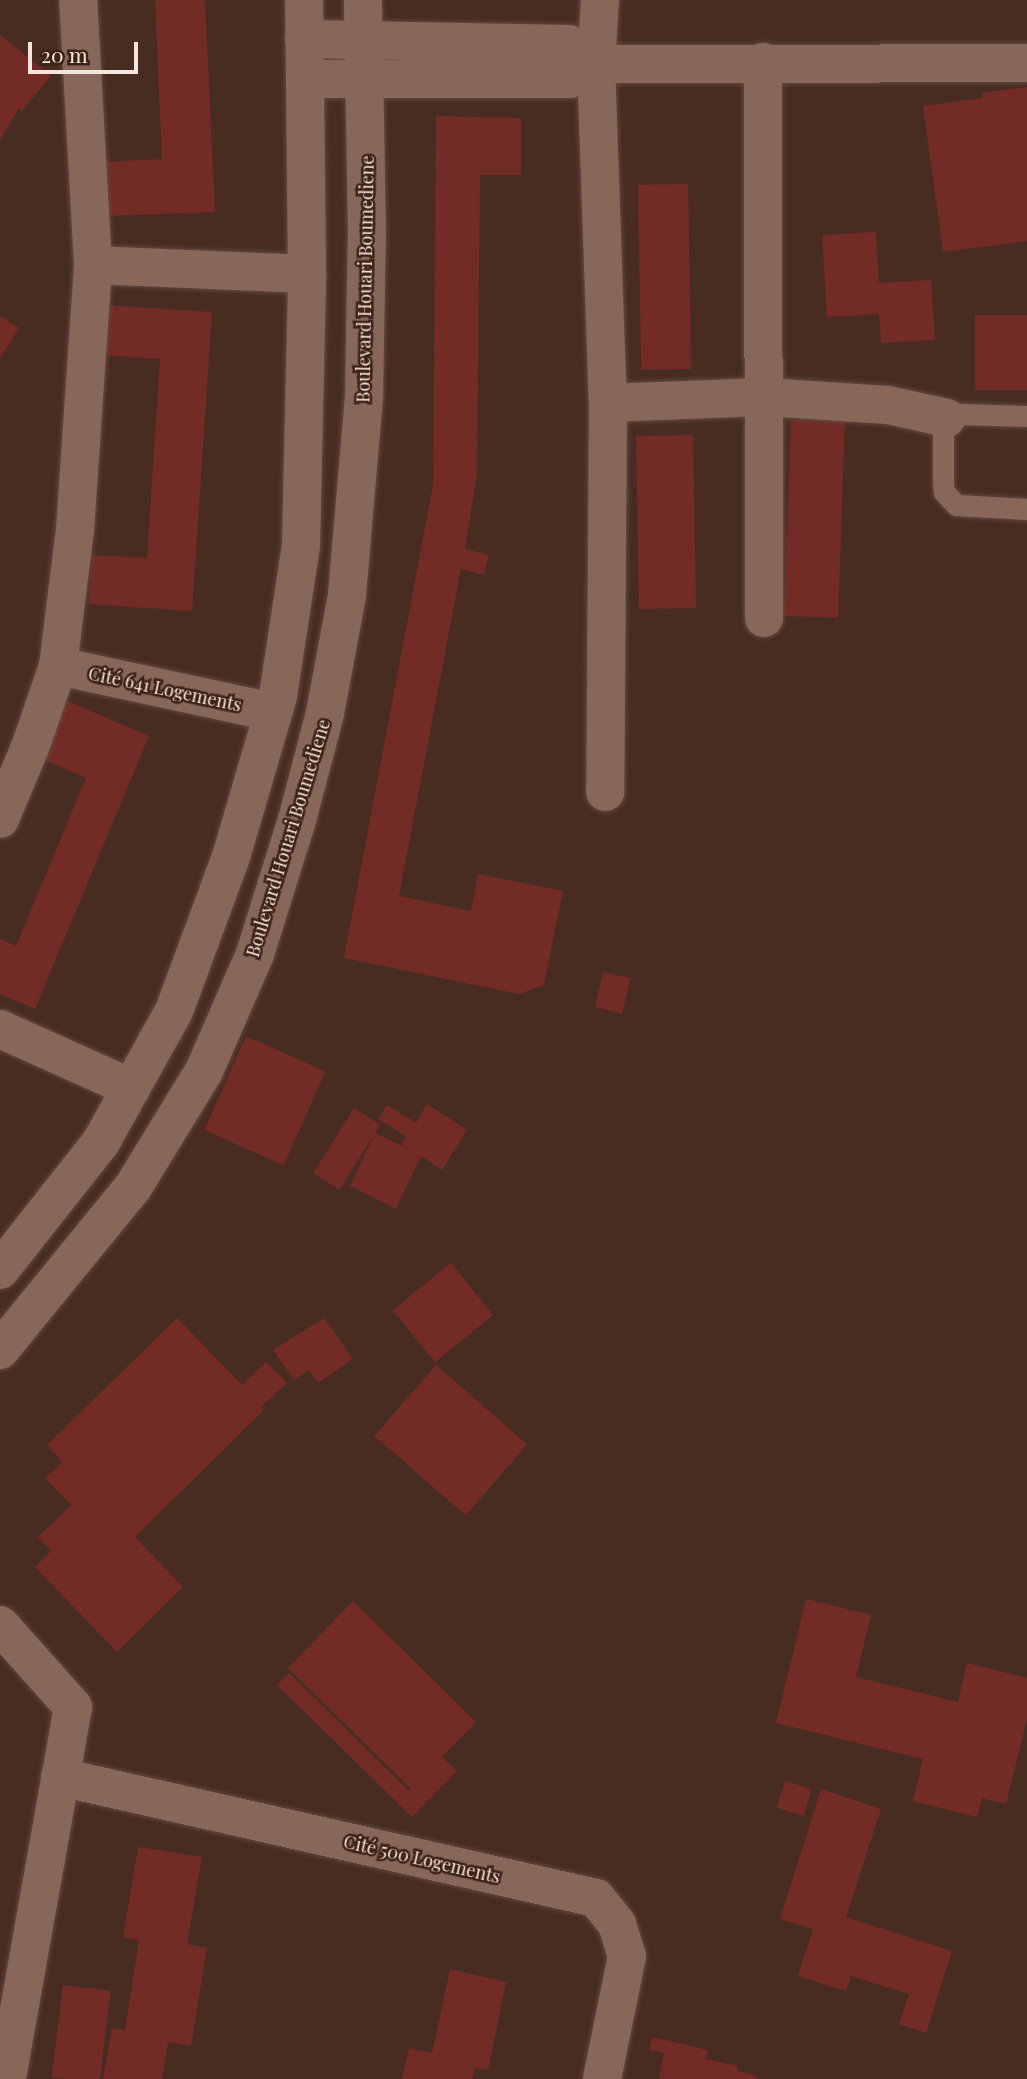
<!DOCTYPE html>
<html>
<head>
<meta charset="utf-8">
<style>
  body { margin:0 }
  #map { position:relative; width:1027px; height:2079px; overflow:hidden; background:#482c22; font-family:"Playfair Display",serif }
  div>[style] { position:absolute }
  .building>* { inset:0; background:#732b26; transform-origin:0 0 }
  .roads { filter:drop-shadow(0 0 2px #624941) drop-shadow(0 0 2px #624941) }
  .service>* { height:21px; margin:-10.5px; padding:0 10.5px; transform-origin:10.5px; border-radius:10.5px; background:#88675b }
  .minor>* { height:38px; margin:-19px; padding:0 19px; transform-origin:19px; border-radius:19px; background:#88675b }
  .secondary>* { height:38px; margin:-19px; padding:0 19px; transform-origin:19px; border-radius:19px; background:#88675b }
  span { translate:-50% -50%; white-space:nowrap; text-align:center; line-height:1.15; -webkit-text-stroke:5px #3d2218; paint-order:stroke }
  .street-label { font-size:18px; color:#f7e4dd }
  .scale { position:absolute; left:28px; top:42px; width:110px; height:32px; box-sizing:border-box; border:4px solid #f7e4dd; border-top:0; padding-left:9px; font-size:21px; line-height:24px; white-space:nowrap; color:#f7e4dd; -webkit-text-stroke:5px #3d2218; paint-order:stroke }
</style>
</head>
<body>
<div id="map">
  <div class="building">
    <div style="clip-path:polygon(155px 0,205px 0,215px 212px,106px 216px,104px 162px,162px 159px)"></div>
    <div style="clip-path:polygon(0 35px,51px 76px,22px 111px,19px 108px,0 140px)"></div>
    <div style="clip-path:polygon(1027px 87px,1027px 241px,943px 252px,923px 106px,982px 98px,982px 93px)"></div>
    <div style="clip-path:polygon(436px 116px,521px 118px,521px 175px,480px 175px,477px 474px,465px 549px,489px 555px,484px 575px,461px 569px,399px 896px,471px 911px,478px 874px,563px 891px,544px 985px,519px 994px,344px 958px,433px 485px)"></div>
    <div style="left:688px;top:184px;width:185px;height:50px;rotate:89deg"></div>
    <div style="clip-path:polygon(876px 232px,879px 283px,931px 280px,935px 340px,881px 343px,879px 314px,827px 317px,822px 235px)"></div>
    <div style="clip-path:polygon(104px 305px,212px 312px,192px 611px,89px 604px,92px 555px,147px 558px,160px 359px,101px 355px)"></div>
    <div style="left:1027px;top:315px;width:75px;height:52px;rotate:90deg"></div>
    <div style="clip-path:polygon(0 316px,19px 328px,0 358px)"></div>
    <div style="left:791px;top:419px;width:54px;height:197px;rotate:2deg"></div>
    <div style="left:693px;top:435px;width:173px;height:57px;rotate:89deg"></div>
    <div style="clip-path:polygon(60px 698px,149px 736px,35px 1009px,0 994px,0 939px,16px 946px,86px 778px,36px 756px)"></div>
    <div style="left:603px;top:972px;width:28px;height:36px;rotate:13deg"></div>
    <div style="left:246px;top:1036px;width:87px;height:103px;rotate:24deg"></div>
    <div style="clip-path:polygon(427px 1104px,467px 1130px,442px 1170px,421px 1156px,396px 1209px,350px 1186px,375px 1133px,413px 1151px,401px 1144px,406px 1136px,378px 1119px,387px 1105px,416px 1123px)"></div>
    <div style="left:354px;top:1108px;width:31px;height:77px;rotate:32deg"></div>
    <div style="left:451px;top:1263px;width:67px;height:75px;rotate:51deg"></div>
    <div style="clip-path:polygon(177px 1318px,242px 1385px,266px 1362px,287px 1383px,261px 1407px,264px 1410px,135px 1537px,183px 1587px,117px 1652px,35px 1567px,51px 1551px,38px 1537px,71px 1505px,45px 1478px,63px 1462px,47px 1445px)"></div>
    <div style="clip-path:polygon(324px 1318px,353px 1359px,318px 1383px,309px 1370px,294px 1380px,273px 1350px)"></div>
    <div style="left:436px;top:1365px;width:121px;height:94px;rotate:41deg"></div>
    <div style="clip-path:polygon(806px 1599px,871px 1615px,856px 1677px,958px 1702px,967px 1663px,1027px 1678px,1027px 1719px,1006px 1804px,982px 1798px,977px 1817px,913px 1801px,923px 1759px,776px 1723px)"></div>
    <div style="clip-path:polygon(353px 1601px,476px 1722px,442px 1757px,457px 1771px,412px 1817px,277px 1685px,289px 1673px,409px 1791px,411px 1789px,288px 1668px)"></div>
    <div style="left:785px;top:1781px;width:28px;height:28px;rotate:17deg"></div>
    <div style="clip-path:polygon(821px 1789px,881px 1809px,846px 1917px,952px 1951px,926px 2033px,899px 2024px,909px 1994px,851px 1976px,846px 1991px,798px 1976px,813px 1929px,780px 1919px)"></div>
    <div style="clip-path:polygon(138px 1847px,202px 1857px,187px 1944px,207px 1948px,191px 2046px,168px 2042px,162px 2079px,103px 2079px,112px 2028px,125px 2030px,139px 1940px,123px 1937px)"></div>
    <div style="clip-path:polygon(450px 1969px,506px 1982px,488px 2070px,475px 2068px,472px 2079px,402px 2079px,409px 2048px,432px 2053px)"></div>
    <div style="left:63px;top:1985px;width:48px;height:93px;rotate:7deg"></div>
    <div style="clip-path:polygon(652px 2037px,708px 2050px,706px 2059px,738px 2066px,737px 2071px,757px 2076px,756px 2079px,659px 2079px,664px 2053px,649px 2050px)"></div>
  </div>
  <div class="roads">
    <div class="service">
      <div style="left:1027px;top:416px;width:66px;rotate:-178.3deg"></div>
      <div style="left:961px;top:414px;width:15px;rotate:164deg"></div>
      <div style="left:947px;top:418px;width:8px;rotate:120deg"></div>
      <div style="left:943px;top:425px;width:58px;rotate:90deg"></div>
      <div style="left:943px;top:483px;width:9px;rotate:84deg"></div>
      <div style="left:944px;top:492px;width:18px;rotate:47deg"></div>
      <div style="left:956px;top:505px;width:71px;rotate:3.2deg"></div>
    </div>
    <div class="minor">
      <div style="left:600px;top:0;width:64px;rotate:93.6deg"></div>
      <div style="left:596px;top:64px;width:339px;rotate:88deg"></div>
      <div style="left:608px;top:403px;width:389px;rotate:90.4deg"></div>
      <div style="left:304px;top:39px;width:265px;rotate:1.1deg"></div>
      <div style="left:569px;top:44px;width:23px;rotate:29deg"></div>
      <div style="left:589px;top:55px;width:11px;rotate:52deg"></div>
      <div style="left:763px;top:62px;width:556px;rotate:89.9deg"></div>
      <div style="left:305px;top:79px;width:264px"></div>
      <div style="left:569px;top:79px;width:10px;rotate:-17deg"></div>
      <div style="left:579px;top:76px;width:21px;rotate:-35deg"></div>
      <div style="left:596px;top:64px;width:431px;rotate:-0.1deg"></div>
      <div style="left:93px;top:265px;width:214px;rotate:2.4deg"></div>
      <div style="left:608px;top:403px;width:156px;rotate:-2.2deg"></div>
      <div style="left:764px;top:397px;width:124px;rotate:3.7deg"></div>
      <div style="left:888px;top:405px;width:60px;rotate:12.4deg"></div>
      <div style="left:58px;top:666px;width:220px;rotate:12.1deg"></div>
      <div style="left:0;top:819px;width:80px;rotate:-67.3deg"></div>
      <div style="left:31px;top:745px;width:83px;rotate:-71.1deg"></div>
      <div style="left:58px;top:666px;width:137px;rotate:-82.9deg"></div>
      <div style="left:75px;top:530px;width:266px;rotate:-86.1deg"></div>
      <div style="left:93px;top:265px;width:265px;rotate:-93.2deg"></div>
      <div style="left:0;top:1029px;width:144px;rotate:24.2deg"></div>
      <div style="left:0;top:1625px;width:110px;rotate:48.3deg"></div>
      <div style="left:73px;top:1707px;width:378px;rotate:100.1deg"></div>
      <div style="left:60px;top:1777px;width:549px;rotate:12.72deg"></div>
      <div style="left:596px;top:1898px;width:33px;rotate:51deg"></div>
      <div style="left:617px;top:1924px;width:34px;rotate:73deg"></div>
      <div style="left:627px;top:1956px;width:126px;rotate:101.5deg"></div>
    </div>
    <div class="secondary">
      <div style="left:0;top:1270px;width:163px;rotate:-51.7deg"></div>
      <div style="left:101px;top:1142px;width:150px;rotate:-60.9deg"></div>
      <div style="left:174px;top:1011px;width:164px;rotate:-69.7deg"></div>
      <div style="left:231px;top:857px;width:168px;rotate:-73.7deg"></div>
      <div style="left:278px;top:696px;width:152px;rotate:-81.3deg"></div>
      <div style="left:301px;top:546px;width:272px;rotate:-88.7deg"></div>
      <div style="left:307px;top:274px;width:274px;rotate:-90.6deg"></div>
      <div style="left:0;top:1350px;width:210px;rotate:-50.8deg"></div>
      <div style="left:133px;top:1187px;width:136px;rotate:-58.5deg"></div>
      <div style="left:204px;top:1071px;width:128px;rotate:-66.4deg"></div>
      <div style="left:255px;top:954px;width:140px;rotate:-72.6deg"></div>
      <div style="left:297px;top:820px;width:111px;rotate:-75.3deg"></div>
      <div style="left:325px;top:713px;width:120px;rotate:-79.4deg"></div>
      <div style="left:347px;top:595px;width:198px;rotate:-85.1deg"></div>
      <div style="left:364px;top:398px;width:164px;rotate:-89deg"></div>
      <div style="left:367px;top:234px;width:234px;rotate:-91deg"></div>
    </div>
  </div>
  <div class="street-label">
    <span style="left:365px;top:279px;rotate:-89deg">Boulevard Houari Boumediene</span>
    <span style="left:165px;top:689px;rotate:12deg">Cité 641 Logements</span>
    <span style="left:288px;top:838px;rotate:-73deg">Boulevard Houari Boumediene</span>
    <span style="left:422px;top:1859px;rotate:13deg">Cité 500 Logements</span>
  </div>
  <div class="scale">20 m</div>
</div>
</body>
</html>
